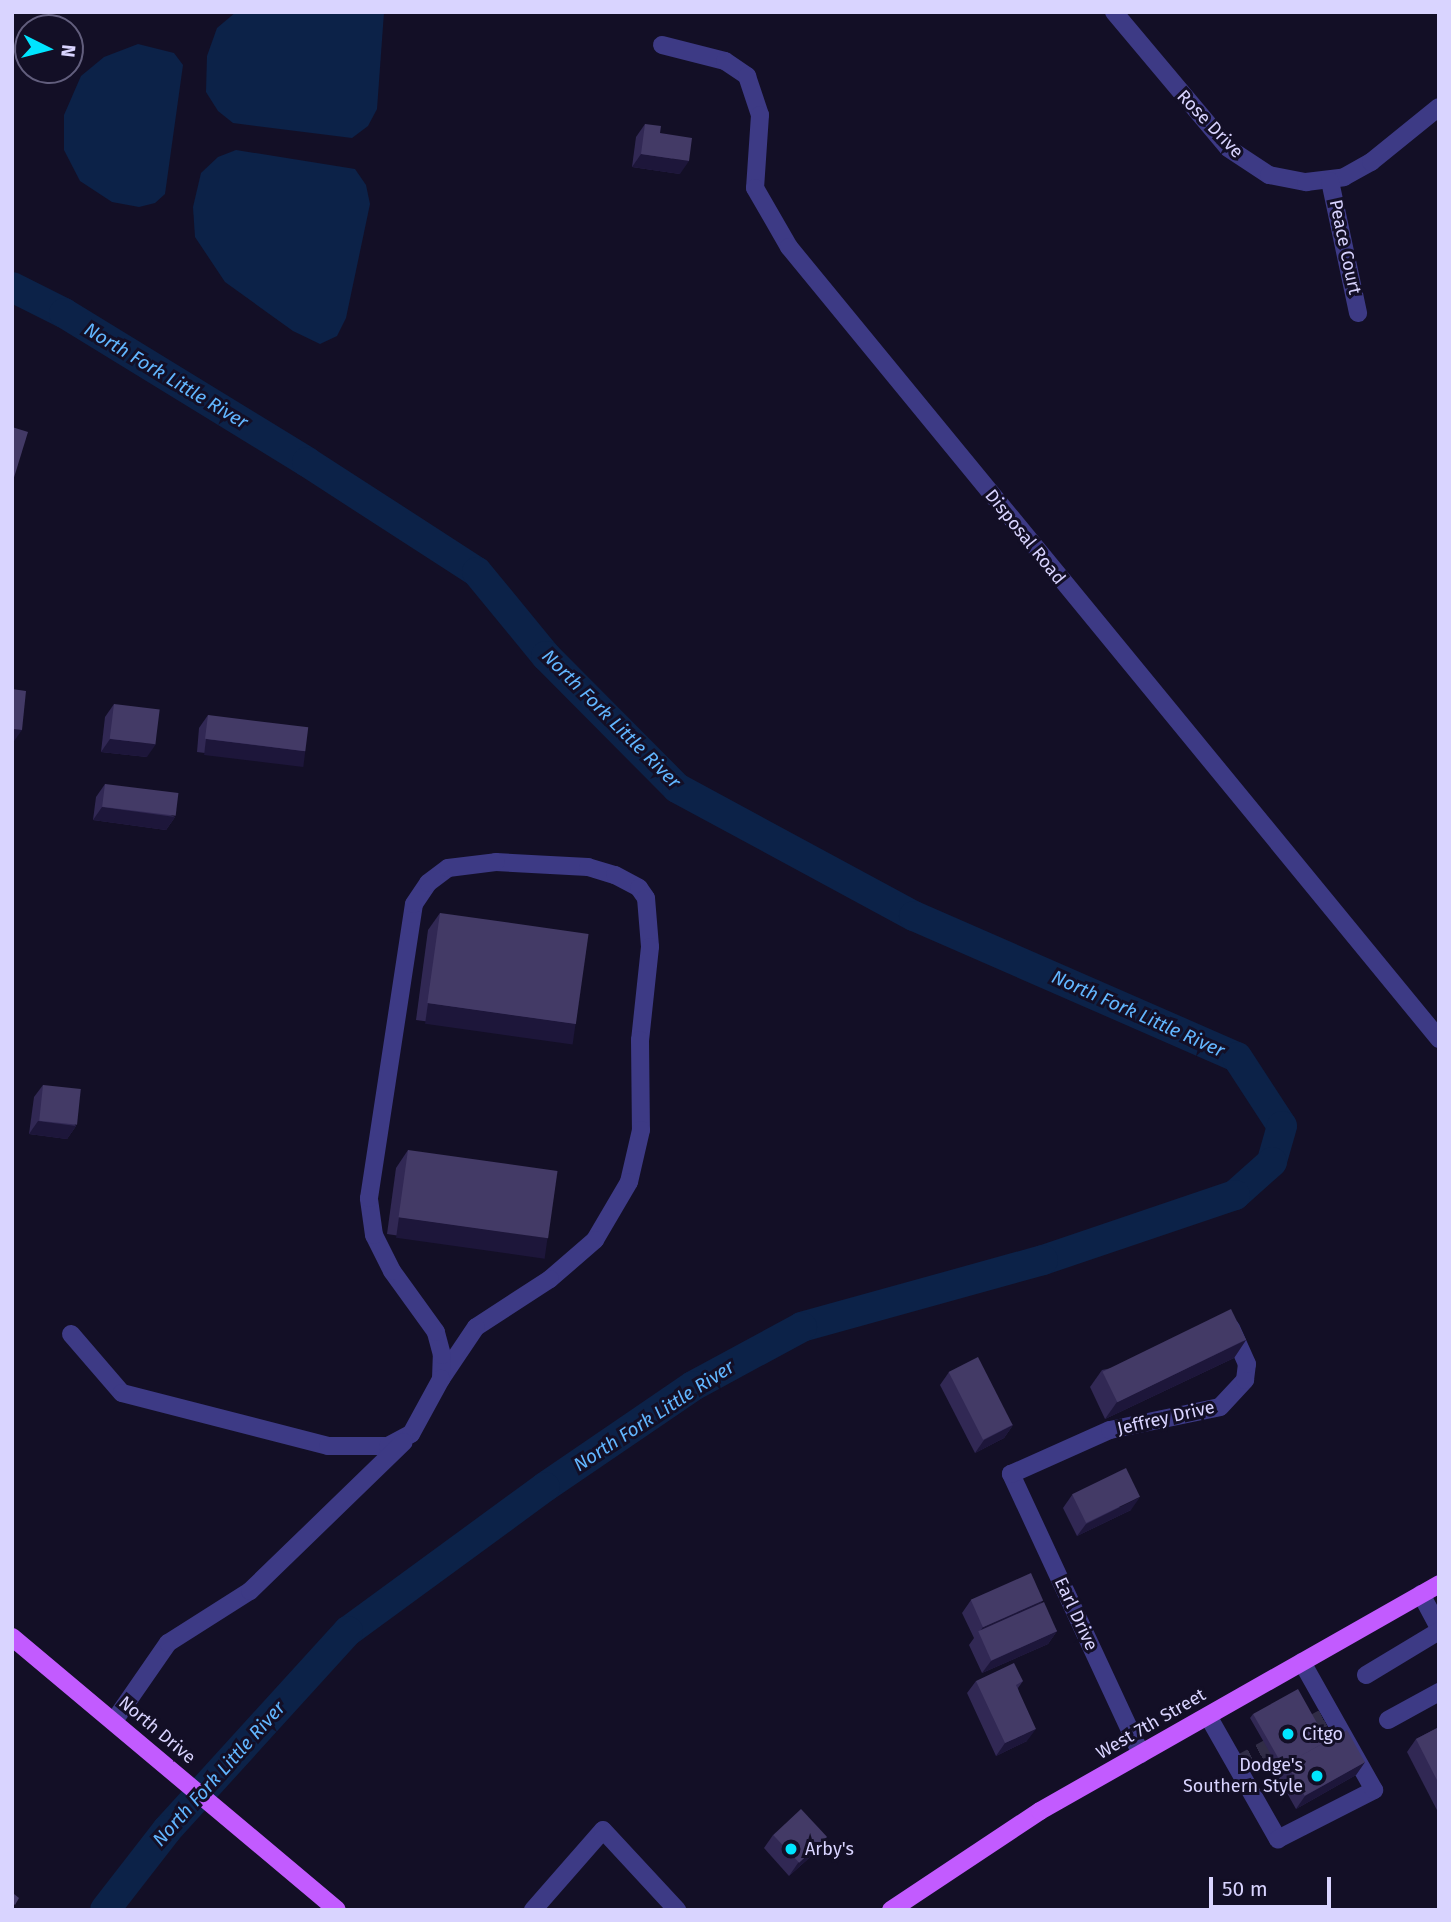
<!DOCTYPE html>
<html>
<head>
<meta charset="utf-8">
<style>
  body { margin:0 }
  #map { position:relative; width:1451px; height:1922px; overflow:hidden; background:#130f26; font-family:"Fira Sans",sans-serif }
  div>[style] { position:absolute }
  .water>* { inset:0; background:#0c2248 }
  .river>* { height:30px; margin:-15px; padding:0 15px; transform-origin:15px; border-radius:15px; background:#0c2248 }
  .minor-tunnel>* { height:18px; margin-top:-9px; transform-origin:0; background:repeating-linear-gradient(90deg,#312d47 0 18px,transparent 0 27px) }
  .minor>* { height:18px; margin:-9px; padding:0 9px; transform-origin:9px; border-radius:9px; background:#3d3a85 }
  .major>* { height:18px; margin:-9px; padding:0 9px; transform-origin:9px; border-radius:9px; background:#c25bff }
  .wall>* { inset:0; background:#312854 }
  .shaded-wall>* { inset:0; background:#1d163a; transform-origin:0 0 }
  .building>* { inset:0; background:#433a66; transform-origin:0 0 }
  .dots>* { width:19px; height:19px; translate:-50% -50%; box-sizing:border-box; border:4px solid #130f26; border-radius:50% }
  span { translate:-50% -50%; white-space:nowrap; text-align:center; line-height:1.15; -webkit-text-stroke:6px #130f26; paint-order:stroke }
  .street-label { font-size:18px; color:#d9d4ff }
  .poi-label { font-size:18px; color:#d9d4ff }
  .left { translate:0 -50%; text-align:left }
  .right { translate:-100% -50%; text-align:right }
  .water-label { font-size:19px; color:#62b6ff; font-style:italic }
  .frame { position:absolute; inset:0; border:14px solid #d9d4ff; pointer-events:none }
  .north { position:absolute; left:14px; top:14px; width:70px; height:70px; box-sizing:border-box; background:#130f26; border:2px solid #625e7d; border-radius:50%; rotate:96deg; font-size:19px; font-weight:700; line-height:28px; text-align:center; color:#d9d4ff }
  .north::after { content:''; display:block; margin:auto; width:24px; height:32px; background:#00e5ff; clip-path:polygon(50% 0,100% 100%,50% 72%,0 100%) }
  .scale { position:absolute; left:1209px; top:1877px; width:122px; height:32px; box-sizing:border-box; border:4px solid #d9d4ff; border-top:0; padding-left:9px; font-size:21px; line-height:24px; white-space:nowrap; color:#d9d4ff; -webkit-text-stroke:5px #130f26; paint-order:stroke }
</style>
</head>
<body>
<div id="map">
  <div class="water">
    <div style="clip-path:polygon(236px 12px,384px 12px,377px 109px,368px 126px,352px 138px,233px 123px,218px 111px,206px 92px,207px 56px,217px 28px)"></div>
    <div style="clip-path:polygon(138px 44px,174px 53px,183px 65px,165px 194px,155px 203px,139px 207px,112px 202px,80px 181px,64px 150px,64px 115px,81px 76px,104px 57px)"></div>
    <div style="clip-path:polygon(236px 150px,355px 169px,366px 185px,370px 204px,346px 318px,337px 336px,320px 344px,293px 331px,225px 282px,195px 237px,193px 207px,201px 173px,218px 157px)"></div>
  </div>
  <div class="river">
    <div style="left:12px;top:287px;width:58px;rotate:26.6deg"></div>
    <div style="left:64px;top:313px;width:285px;rotate:31.5deg"></div>
    <div style="left:307px;top:462px;width:202px;rotate:32.9deg"></div>
    <div style="left:477px;top:572px;width:109px;rotate:50.6deg"></div>
    <div style="left:546px;top:656px;width:186px;rotate:45.2deg"></div>
    <div style="left:677px;top:788px;width:269px;rotate:28.4deg"></div>
    <div style="left:914px;top:916px;width:352px;rotate:23.6deg"></div>
    <div style="left:1237px;top:1057px;width:82px;rotate:56.9deg"></div>
    <div style="left:1282px;top:1126px;width:37px;rotate:106deg"></div>
    <div style="left:1272px;top:1162px;width:50px;rotate:138.3deg"></div>
    <div style="left:1235px;top:1195px;width:203px;rotate:161.3deg"></div>
    <div style="left:1043px;top:1260px;width:250px;rotate:164.5deg"></div>
    <div style="left:802px;top:1327px;width:124px;rotate:151.6deg"></div>
    <div style="left:693px;top:1386px;width:179px;rotate:145.7deg"></div>
    <div style="left:545px;top:1487px;width:244px;rotate:143.8deg"></div>
    <div style="left:348px;top:1631px;width:269px;rotate:132.3deg"></div>
    <div style="left:167px;top:1830px;width:101px;rotate:127.8deg"></div>
  </div>
  <div class="minor-tunnel">
    <div style="left:1236px;top:1766px;width:108px;rotate:-28.7deg"></div>
  </div>
  <div class="minor">
    <div style="left:1114px;top:12px;width:177px;rotate:50deg"></div>
    <div style="left:1228px;top:148px;width:49px;rotate:33.4deg"></div>
    <div style="left:1269px;top:175px;width:38px;rotate:11deg"></div>
    <div style="left:1306px;top:182px;width:38px;rotate:-7deg"></div>
    <div style="left:1344px;top:177px;width:31px;rotate:-29deg"></div>
    <div style="left:1371px;top:162px;width:87px;rotate:-39deg"></div>
    <div style="left:662px;top:45px;width:65px;rotate:14.3deg"></div>
    <div style="left:725px;top:61px;width:27px;rotate:34deg"></div>
    <div style="left:747px;top:76px;width:41px;rotate:71.6deg"></div>
    <div style="left:760px;top:115px;width:73px;rotate:93.9deg"></div>
    <div style="left:755px;top:188px;width:68px;rotate:60deg"></div>
    <div style="left:789px;top:247px;width:1025px;rotate:50.62deg"></div>
    <div style="left:1330px;top:181px;width:135px;rotate:78deg"></div>
    <div style="left:496px;top:862px;width:92px;rotate:3.1deg"></div>
    <div style="left:588px;top:867px;width:28px;rotate:17deg"></div>
    <div style="left:615px;top:875px;width:27px;rotate:28deg"></div>
    <div style="left:639px;top:888px;width:12px;rotate:55deg"></div>
    <div style="left:646px;top:898px;width:49px;rotate:85.3deg"></div>
    <div style="left:650px;top:947px;width:94px;rotate:96.1deg"></div>
    <div style="left:640px;top:1040px;width:90px;rotate:89.4deg"></div>
    <div style="left:641px;top:1130px;width:53px;rotate:103deg"></div>
    <div style="left:629px;top:1182px;width:67px;rotate:120.4deg"></div>
    <div style="left:595px;top:1240px;width:60px;rotate:139.1deg"></div>
    <div style="left:550px;top:1279px;width:88px;rotate:147deg"></div>
    <div style="left:476px;top:1327px;width:63px;rotate:123.9deg"></div>
    <div style="left:441px;top:1379px;width:24px;rotate:-88deg"></div>
    <div style="left:442px;top:1355px;width:24px;rotate:-105deg"></div>
    <div style="left:436px;top:1332px;width:75px;rotate:-125.8deg"></div>
    <div style="left:392px;top:1271px;width:40px;rotate:-116.6deg"></div>
    <div style="left:374px;top:1235px;width:37px;rotate:-98deg"></div>
    <div style="left:369px;top:1198px;width:297px;rotate:-81.3deg"></div>
    <div style="left:414px;top:904px;width:25px;rotate:-56deg"></div>
    <div style="left:428px;top:883px;width:25px;rotate:-37deg"></div>
    <div style="left:448px;top:868px;width:48px;rotate:-7.1deg"></div>
    <div style="left:71px;top:1334px;width:78px;rotate:49.2deg"></div>
    <div style="left:122px;top:1393px;width:213px;rotate:14.4deg"></div>
    <div style="left:328px;top:1446px;width:60px"></div>
    <div style="left:388px;top:1446px;width:26px;rotate:-28deg"></div>
    <div style="left:411px;top:1434px;width:63px;rotate:-61.4deg"></div>
    <div style="left:1421px;top:1594px;width:38px;rotate:62deg"></div>
    <div style="left:1366px;top:1675px;width:85px;rotate:-31.1deg"></div>
    <div style="left:1208px;top:1716px;width:142px;rotate:60.4deg"></div>
    <div style="left:1278px;top:1839px;width:108px;rotate:-27deg"></div>
    <div style="left:1374px;top:1790px;width:147px;rotate:-119.4deg"></div>
    <div style="left:1388px;top:1720px;width:58px;rotate:-28.8deg"></div>
    <div style="left:114px;top:1721px;width:95px;rotate:-55.3deg"></div>
    <div style="left:168px;top:1643px;width:97px;rotate:-32.4deg"></div>
    <div style="left:250px;top:1591px;width:214px;rotate:-44.1deg"></div>
    <div style="left:1141px;top:1754px;width:309px;rotate:-114.9deg"></div>
    <div style="left:1011px;top:1474px;width:108px;rotate:-24deg"></div>
    <div style="left:1110px;top:1430px;width:112px;rotate:-11.8deg"></div>
    <div style="left:1220px;top:1407px;width:37px;rotate:-47deg"></div>
    <div style="left:1245px;top:1380px;width:16px;rotate:-83deg"></div>
    <div style="left:1247px;top:1364px;width:39px;rotate:-114deg"></div>
    <div style="left:533px;top:1910px;width:106px;rotate:-48.8deg"></div>
    <div style="left:603px;top:1830px;width:109px;rotate:47.2deg"></div>
  </div>
  <div class="major">
    <div style="left:12px;top:1637px;width:424px;rotate:40deg"></div>
    <div style="left:891px;top:1910px;width:179px;rotate:-33.6deg"></div>
    <div style="left:1040px;top:1811px;width:459px;rotate:-29.6deg"></div>
  </div>
  <div class="wall">
    <div style="clip-path:polygon(645px 124px,660px 133px,680px 174px,632px 167px,636px 137px)"></div>
    <div style="clip-path:polygon(114px 704px,147px 757px,101px 752px,105px 717px)"></div>
    <div style="clip-path:polygon(208px 715px,305px 751px,296px 764px,197px 752px,199px 728px)"></div>
    <div style="clip-path:polygon(105px 784px,175px 817px,166px 830px,93px 820px,96px 797px)"></div>
    <div style="clip-path:polygon(440px 913px,576px 1023px,564px 1040px,416px 1020px,428px 930px)"></div>
    <div style="clip-path:polygon(43px 1085px,76px 1126px,67px 1139px,29px 1134px,34px 1097px)"></div>
    <div style="clip-path:polygon(408px 1150px,535px 1256px,387px 1234px,396px 1168px)"></div>
    <div style="clip-path:polygon(1246px 1340px,1234px 1358px,1105px 1419px,1090px 1387px,1102px 1370px)"></div>
    <div style="clip-path:polygon(949px 1372px,1013px 1425px,1004px 1438px,975px 1453px,940px 1385px)"></div>
    <div style="clip-path:polygon(1072px 1495px,1131px 1510px,1077px 1536px,1063px 1508px)"></div>
    <div style="clip-path:polygon(971px 1600px,1043px 1600px,1040px 1604px,1057px 1631px,1048px 1644px,982px 1673px,969px 1645px,974px 1638px,962px 1613px)"></div>
    <div style="clip-path:polygon(976px 1681px,1023px 1681px,1018px 1688px,1027px 1741px,996px 1756px,967px 1693px)"></div>
    <div style="clip-path:polygon(1253px 1714px,1327px 1741px,1365px 1762px,1356px 1775px,1296px 1809px,1278px 1777px,1281px 1772px,1250px 1718px)"></div>
    <div style="clip-path:polygon(1439px 1727px,1439px 1814px,1407px 1752px,1416px 1739px)"></div>
    <div style="clip-path:polygon(773px 1835px,827px 1837px,818px 1850px,789px 1876px,764px 1848px)"></div>
  </div>
  <div class="shaded-wall">
    <div style="clip-path:polygon(641px 154px,689px 161px,680px 174px,632px 167px)"></div>
    <div style="clip-path:polygon(12px 729px,22px 730px,12px 744px)"></div>
    <div style="clip-path:polygon(110px 739px,156px 744px,147px 757px,101px 752px)"></div>
    <div style="left:206px;top:739px;width:100px;height:16px;rotate:7deg"></div>
    <div style="clip-path:polygon(102px 807px,175px 817px,166px 830px,93px 820px)"></div>
    <div style="left:428px;top:1003px;width:149px;height:21px;rotate:8deg"></div>
    <div style="clip-path:polygon(38px 1121px,76px 1126px,67px 1139px,29px 1134px)"></div>
    <div style="left:399px;top:1217px;width:150px;height:21px;rotate:8deg"></div>
    <div style="clip-path:polygon(1246px 1340px,1234px 1358px,1105px 1419px,1117px 1402px)"></div>
    <div style="clip-path:polygon(1013px 1425px,1004px 1438px,975px 1453px,984px 1440px)"></div>
    <div style="clip-path:polygon(1140px 1497px,1131px 1510px,1077px 1536px,1086px 1524px)"></div>
    <div style="clip-path:polygon(1043px 1600px,1034px 1613px,979px 1633px,983px 1627px)"></div>
    <div style="clip-path:polygon(1057px 1631px,1048px 1644px,982px 1673px,991px 1661px)"></div>
    <div style="clip-path:polygon(1036px 1729px,1027px 1741px,996px 1756px,1005px 1743px)"></div>
    <div style="clip-path:polygon(1365px 1762px,1356px 1775px,1296px 1809px,1305px 1796px)"></div>
    <div style="clip-path:polygon(827px 1837px,818px 1850px,789px 1876px,798px 1863px)"></div>
  </div>
  <div class="building">
    <div style="clip-path:polygon(645px 124px,661px 126px,660px 133px,692px 138px,689px 161px,641px 154px)"></div>
    <div style="clip-path:polygon(12px 427px,28px 432px,12px 484px)"></div>
    <div style="clip-path:polygon(12px 689px,26px 691px,22px 730px,12px 729px)"></div>
    <div style="left:114px;top:704px;width:46px;height:35px;rotate:7deg"></div>
    <div style="left:208px;top:715px;width:101px;height:24px;rotate:7deg"></div>
    <div style="left:105px;top:784px;width:74px;height:23px;rotate:7deg"></div>
    <div style="left:440px;top:913px;width:150px;height:91px;rotate:8deg"></div>
    <div style="left:43px;top:1085px;width:38px;height:36px;rotate:6deg"></div>
    <div style="left:408px;top:1150px;width:151px;height:68px;rotate:8deg"></div>
    <div style="left:1231px;top:1309px;width:34px;height:143px;rotate:64deg"></div>
    <div style="left:978px;top:1357px;width:76px;height:33px;rotate:63deg"></div>
    <div style="left:1126px;top:1468px;width:32px;height:60px;rotate:64deg"></div>
    <div style="left:1031px;top:1573px;width:30px;height:66px;rotate:66deg"></div>
    <div style="left:1044px;top:1602px;width:32px;height:72px;rotate:66deg"></div>
    <div style="clip-path:polygon(1014px 1663px,1023px 1681px,1016px 1685px,1036px 1729px,1005px 1743px,976px 1681px)"></div>
    <div style="clip-path:polygon(1298px 1689px,1327px 1741px,1287px 1764px,1284px 1768px,1253px 1714px)"></div>
    <div style="clip-path:polygon(1439px 1727px,1439px 1784px,1416px 1739px)"></div>
    <div style="left:1347px;top:1730px;width:37px;height:69px;rotate:61deg"></div>
    <div style="left:801px;top:1809px;width:38px;height:38px;rotate:47deg"></div>
    <div style="clip-path:polygon(14px 1894px,19px 1898px,15px 1905px,12px 1903px,12px 1897px)"></div>
  </div>
  <div class="dots">
    <div style="left:1288px;top:1734px;background:#00e5ff"></div>
    <div style="left:1317px;top:1776px;background:#00e5ff"></div>
    <div style="left:791px;top:1849px;background:#00e5ff"></div>
  </div>
  <div class="street-label">
    <span style="left:1210px;top:124px;rotate:46deg">Rose Drive</span>
    <span style="left:1345px;top:247px;rotate:78deg">Peace Court</span>
    <span style="left:1025px;top:537px;rotate:51deg">Disposal Road</span>
    <span style="left:1166px;top:1418px;rotate:-13deg">Jeffrey Drive</span>
    <span style="left:1076px;top:1614px;rotate:65deg">Earl Drive</span>
    <span style="left:1151px;top:1724px;rotate:-30deg">West 7th Street</span>
    <span style="left:157px;top:1730px;rotate:40deg">North Drive</span>
  </div>
  <div class="poi-label">
    <span class="left" style="left:1302px;top:1734px">Citgo</span>
    <span class="right" style="left:1303px;top:1776px">Dodge's<br>Southern Style</span>
    <span class="left" style="left:805px;top:1849px">Arby's</span>
  </div>
  <div class="water-label">
    <span style="left:166px;top:376px;rotate:31deg">North Fork Little River</span>
    <span style="left:611px;top:719px;rotate:45deg">North Fork Little River</span>
    <span style="left:1138px;top:1014px;rotate:24deg">North Fork Little River</span>
    <span style="left:654px;top:1416px;rotate:-33deg">North Fork Little River</span>
    <span style="left:219px;top:1774px;rotate:-48deg">North Fork Little River</span>
  </div>
  <div class="frame"></div>
  <div class="north">N</div>
  <div class="scale">50 m</div>
</div>
</body>
</html>
